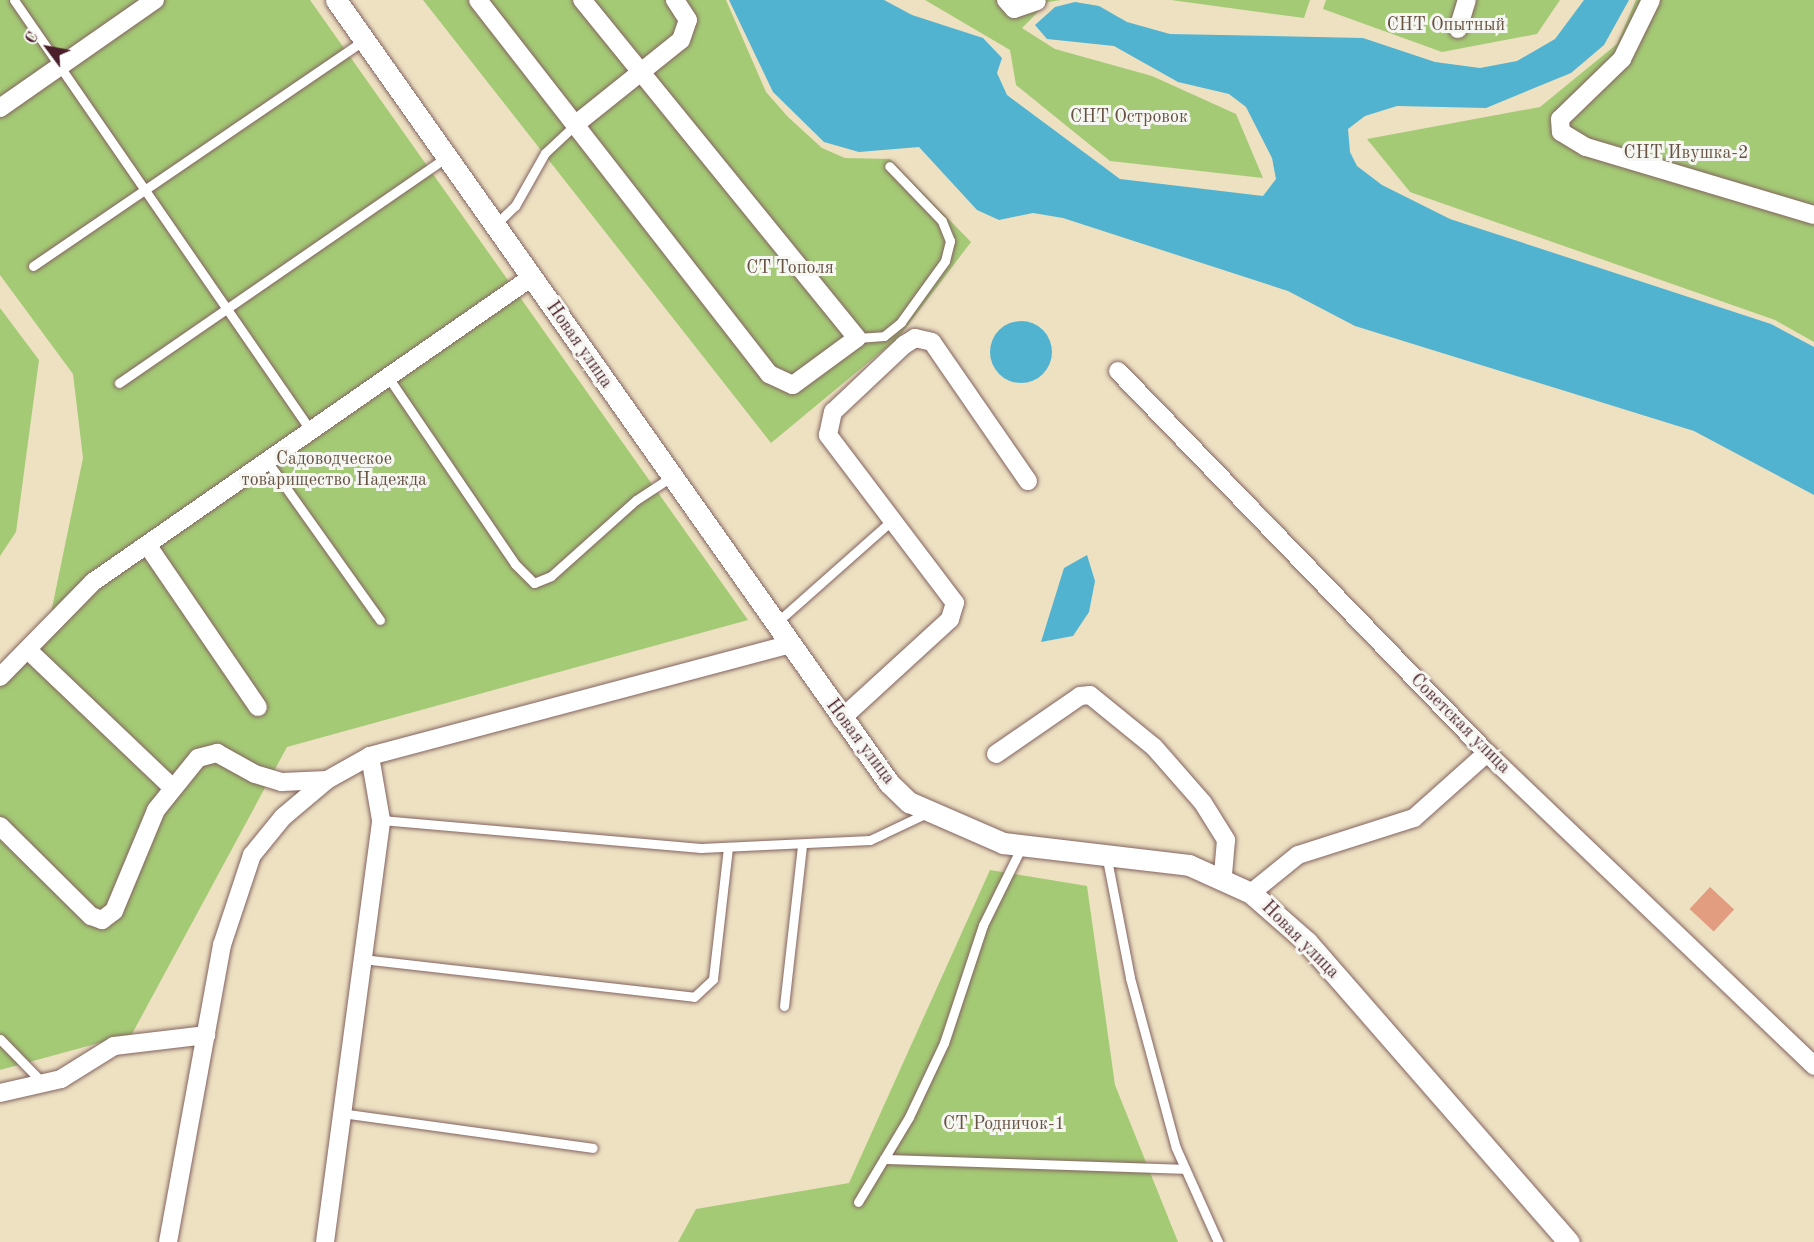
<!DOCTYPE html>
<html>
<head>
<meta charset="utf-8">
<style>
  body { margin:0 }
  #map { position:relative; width:1814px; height:1242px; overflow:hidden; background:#ede1c2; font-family:"Old Standard TT",serif }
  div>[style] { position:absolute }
  .green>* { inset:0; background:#a4ca75 }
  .water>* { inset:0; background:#51b3d0 }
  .round { border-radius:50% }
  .building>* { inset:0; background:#e29d81; transform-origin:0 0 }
  .roads { filter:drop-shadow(0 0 2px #836360) drop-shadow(0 0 2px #836360) }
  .service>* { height:9px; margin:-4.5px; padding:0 4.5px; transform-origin:4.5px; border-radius:4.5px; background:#fff }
  .minor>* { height:18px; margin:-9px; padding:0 9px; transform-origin:9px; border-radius:9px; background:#fff }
  .tertiary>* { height:21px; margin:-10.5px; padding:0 10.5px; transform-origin:10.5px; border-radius:10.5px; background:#fff }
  span { translate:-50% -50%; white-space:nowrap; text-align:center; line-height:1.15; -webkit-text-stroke:6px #f6f6f2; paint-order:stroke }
  .park-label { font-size:18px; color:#655241 }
  .street-label { font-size:18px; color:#4a1f2b }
  .north { position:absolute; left:18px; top:18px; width:60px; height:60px; -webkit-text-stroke:4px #f6f6f2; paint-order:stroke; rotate:302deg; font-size:16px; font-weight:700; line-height:24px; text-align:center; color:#4a1f2b }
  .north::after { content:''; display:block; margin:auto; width:21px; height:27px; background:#4a1f2b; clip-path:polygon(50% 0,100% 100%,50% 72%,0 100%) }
</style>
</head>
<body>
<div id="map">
  <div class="green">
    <div style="clip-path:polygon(0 0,310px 0,748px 620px,287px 747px,132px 1034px,0 1070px,0 686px,45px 642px,83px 458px,73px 374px,0 275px)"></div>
    <div style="clip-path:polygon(423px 0,726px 0,766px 92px,788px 117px,822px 148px,845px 158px,890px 159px,971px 242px,899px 337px,771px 443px)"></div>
    <div style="clip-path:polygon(925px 0,1061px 0,1048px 2px,1022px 28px,1055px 49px,1152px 76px,1236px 114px,1263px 178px,1110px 161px,1016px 85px,1010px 50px)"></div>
    <div style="clip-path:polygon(1171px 0,1310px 0,1304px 18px)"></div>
    <div style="clip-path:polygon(1326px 0,1560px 0,1537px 34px,1442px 52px,1323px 9px)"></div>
    <div style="clip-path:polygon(1636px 0,1814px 0,1814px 342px,1775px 320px,1410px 192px,1367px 139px,1540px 107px,1617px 44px)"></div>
    <div style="clip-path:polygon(0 308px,39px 360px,16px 532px,0 556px)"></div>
    <div style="clip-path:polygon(990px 870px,1087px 886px,1115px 1085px,1178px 1242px,678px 1242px,696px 1209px,849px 1183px)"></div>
  </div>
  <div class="water">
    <div style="clip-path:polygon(729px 0,884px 0,912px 15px,983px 38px,1002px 58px,997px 73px,1007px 95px,1120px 179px,1263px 196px,1276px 179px,1272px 158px,1246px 107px,1229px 94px,1178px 82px,1114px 46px,1047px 39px,1035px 25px,1055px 7px,1075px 2px,1099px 6px,1127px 22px,1170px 34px,1363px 38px,1435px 62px,1480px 68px,1517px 61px,1555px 39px,1584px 0,1629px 0,1604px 45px,1571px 73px,1486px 108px,1397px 106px,1365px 116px,1348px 129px,1350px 152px,1357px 166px,1382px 185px,1450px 219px,1771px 324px,1814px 347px,1814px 495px,1694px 431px,1355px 326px,1288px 291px,1063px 218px,1033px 213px,999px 220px,977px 210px,919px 147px,859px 152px,824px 142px,773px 92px)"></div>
    <div class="round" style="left:990px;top:321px;width:62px;height:62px"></div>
    <div style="clip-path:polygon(1087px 555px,1095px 581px,1089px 612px,1073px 636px,1041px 642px,1064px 568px)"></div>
  </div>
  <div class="building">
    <div style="left:1710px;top:887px;width:33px;height:30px;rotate:43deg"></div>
  </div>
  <div class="roads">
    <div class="service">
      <div style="left:14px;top:0;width:523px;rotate:55.43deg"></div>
      <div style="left:495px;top:225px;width:28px;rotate:-44deg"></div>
      <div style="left:515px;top:206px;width:61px;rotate:-60.5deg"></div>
      <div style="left:545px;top:153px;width:42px;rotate:-43.1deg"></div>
      <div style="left:33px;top:266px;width:401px;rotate:-34.3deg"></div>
      <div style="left:857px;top:338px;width:27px;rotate:-4deg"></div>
      <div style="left:884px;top:336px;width:22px;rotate:-39deg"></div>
      <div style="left:901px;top:322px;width:75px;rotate:-54.2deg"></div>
      <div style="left:945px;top:261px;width:21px;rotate:-76deg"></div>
      <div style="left:950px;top:241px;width:22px;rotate:-112deg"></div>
      <div style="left:942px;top:221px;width:76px;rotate:-133.9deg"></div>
      <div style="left:388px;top:377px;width:226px;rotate:55.8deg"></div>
      <div style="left:515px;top:564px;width:27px;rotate:45deg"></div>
      <div style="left:534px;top:583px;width:18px;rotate:-22deg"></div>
      <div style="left:551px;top:576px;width:114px;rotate:-41.8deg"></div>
      <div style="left:636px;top:500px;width:42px;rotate:-33.3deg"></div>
      <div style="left:119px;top:383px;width:398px;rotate:-34.6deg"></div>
      <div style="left:267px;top:461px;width:195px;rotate:54.6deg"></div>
      <div style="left:775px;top:624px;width:157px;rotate:-41.6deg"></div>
      <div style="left:381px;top:820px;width:321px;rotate:5deg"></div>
      <div style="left:701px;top:848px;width:169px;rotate:-2.7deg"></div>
      <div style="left:870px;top:840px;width:65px;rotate:-25.4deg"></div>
      <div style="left:1106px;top:854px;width:126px;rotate:79deg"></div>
      <div style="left:1130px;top:978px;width:176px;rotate:74.9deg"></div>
      <div style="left:1176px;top:1148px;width:103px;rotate:65.9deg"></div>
      <div style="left:362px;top:959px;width:334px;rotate:6.5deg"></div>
      <div style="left:694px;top:997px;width:26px;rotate:-43deg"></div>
      <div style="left:713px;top:979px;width:133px;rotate:-83.5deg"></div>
      <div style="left:784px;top:1006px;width:162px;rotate:-83.6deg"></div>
      <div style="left:0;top:1039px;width:62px;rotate:45.7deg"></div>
      <div style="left:341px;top:1113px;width:254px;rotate:7.9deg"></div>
      <div style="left:884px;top:1159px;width:300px;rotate:1.9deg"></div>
      <div style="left:858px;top:1202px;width:99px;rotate:-59deg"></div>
      <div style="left:909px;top:1117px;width:82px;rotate:-64.7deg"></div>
      <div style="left:944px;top:1043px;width:124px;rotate:-71.7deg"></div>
      <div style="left:983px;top:925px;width:88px;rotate:-63.7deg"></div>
    </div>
    <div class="minor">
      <div style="left:478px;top:0;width:474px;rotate:52.1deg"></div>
      <div style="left:769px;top:374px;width:26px;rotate:25deg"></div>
      <div style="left:793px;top:385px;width:79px;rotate:-36.3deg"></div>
      <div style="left:857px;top:338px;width:436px;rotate:-129.1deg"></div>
      <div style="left:1006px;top:0;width:12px;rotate:48deg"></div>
      <div style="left:1014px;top:9px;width:24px;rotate:-19deg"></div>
      <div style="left:1651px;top:0;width:66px;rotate:116.2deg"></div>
      <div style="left:1622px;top:59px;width:86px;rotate:135.9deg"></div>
      <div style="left:1560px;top:119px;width:13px;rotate:86deg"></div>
      <div style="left:1561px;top:132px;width:29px;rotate:31deg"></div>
      <div style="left:1586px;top:147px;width:238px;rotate:16.6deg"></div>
      <div style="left:1458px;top:29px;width:30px;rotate:-73deg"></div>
      <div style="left:0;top:108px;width:189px;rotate:-34.9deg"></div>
      <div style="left:576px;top:124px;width:134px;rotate:-38.7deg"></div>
      <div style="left:681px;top:40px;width:21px;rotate:-71deg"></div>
      <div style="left:688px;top:20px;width:24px;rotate:-123deg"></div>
      <div style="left:1118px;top:371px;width:531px;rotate:45.99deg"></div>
      <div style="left:1487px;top:753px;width:453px;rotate:43.7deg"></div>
      <div style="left:148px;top:546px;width:195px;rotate:55.7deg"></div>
      <div style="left:29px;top:651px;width:196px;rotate:43.6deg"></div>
      <div style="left:0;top:677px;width:133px;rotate:-45.6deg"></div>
      <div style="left:93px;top:582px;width:535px;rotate:-34.79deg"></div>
      <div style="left:841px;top:719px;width:148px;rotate:-42.5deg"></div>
      <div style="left:950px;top:619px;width:17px;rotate:-73deg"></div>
      <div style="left:955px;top:603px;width:211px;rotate:-127.1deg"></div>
      <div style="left:828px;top:435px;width:24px;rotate:-78deg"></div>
      <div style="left:833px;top:412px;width:98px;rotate:-43.3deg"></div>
      <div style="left:904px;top:345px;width:13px;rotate:-32deg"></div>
      <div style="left:915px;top:338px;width:17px;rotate:13deg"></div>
      <div style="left:932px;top:342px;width:169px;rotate:55.4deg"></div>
      <div style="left:996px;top:754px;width:102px;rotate:-34.6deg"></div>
      <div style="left:1080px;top:696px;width:10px;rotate:-6deg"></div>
      <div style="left:1090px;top:695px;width:82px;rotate:39.1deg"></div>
      <div style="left:1154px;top:747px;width:74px;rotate:48.8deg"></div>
      <div style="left:1203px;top:803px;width:44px;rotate:58.1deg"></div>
      <div style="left:1226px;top:840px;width:38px;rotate:95deg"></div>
      <div style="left:0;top:826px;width:128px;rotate:44.7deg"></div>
      <div style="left:91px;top:916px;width:12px;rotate:20deg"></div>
      <div style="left:102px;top:920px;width:15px;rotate:-37deg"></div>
      <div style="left:114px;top:911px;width:109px;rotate:-67.4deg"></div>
      <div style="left:156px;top:810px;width:67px;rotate:-51.1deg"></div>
      <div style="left:198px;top:758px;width:20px;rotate:-15deg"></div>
      <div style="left:217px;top:753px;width:43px;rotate:28.9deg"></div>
      <div style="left:255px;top:774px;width:28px;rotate:17deg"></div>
      <div style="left:282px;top:782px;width:45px;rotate:-2.5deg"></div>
      <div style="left:1251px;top:893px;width:60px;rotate:-39deg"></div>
      <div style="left:1298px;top:855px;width:122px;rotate:-17.7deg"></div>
      <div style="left:1414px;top:818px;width:98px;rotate:-41.7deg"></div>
      <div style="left:0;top:1093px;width:63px;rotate:-12.9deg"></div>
      <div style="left:61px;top:1079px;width:62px;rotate:-31.9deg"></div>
      <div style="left:114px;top:1046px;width:93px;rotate:-6.8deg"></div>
      <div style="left:168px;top:1242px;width:302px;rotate:-79.7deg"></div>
      <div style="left:222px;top:945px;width:95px;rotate:-71.6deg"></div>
      <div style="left:252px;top:855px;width:49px;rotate:-50.8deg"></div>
      <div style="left:283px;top:817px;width:57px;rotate:-40.1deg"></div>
      <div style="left:327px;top:780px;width:49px;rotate:-29.2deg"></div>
      <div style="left:370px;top:756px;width:432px;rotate:-14.9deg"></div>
      <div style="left:325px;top:1242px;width:426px;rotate:-82.4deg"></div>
      <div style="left:381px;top:820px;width:65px;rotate:-99.8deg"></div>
    </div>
    <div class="tertiary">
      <div style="left:336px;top:0;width:959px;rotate:54.77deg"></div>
      <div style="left:889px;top:783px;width:28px;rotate:44deg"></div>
      <div style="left:909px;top:802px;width:103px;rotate:23.6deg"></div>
      <div style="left:1003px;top:843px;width:187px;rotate:6.7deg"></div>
      <div style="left:1189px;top:865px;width:68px;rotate:24.3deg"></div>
      <div style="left:1251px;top:893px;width:74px;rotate:41.2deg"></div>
      <div style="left:1307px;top:942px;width:398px;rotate:48.9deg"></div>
    </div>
  </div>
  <div class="park-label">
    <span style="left:1446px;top:25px">СНТ Опытный</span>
    <span style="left:1129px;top:117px">СНТ Островок</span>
    <span style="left:1686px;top:153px">СНТ Ивушка-2</span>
    <span style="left:790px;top:268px">СТ Тополя</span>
    <span style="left:334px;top:470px">Садоводческое<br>товарищество Надежда</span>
    <span style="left:1004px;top:1124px">СТ Родничок-1</span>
  </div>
  <div class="street-label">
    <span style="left:579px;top:345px;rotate:55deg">Новая улица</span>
    <span style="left:1460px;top:724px;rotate:45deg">Советская улица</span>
    <span style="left:860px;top:742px;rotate:53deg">Новая улица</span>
    <span style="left:1300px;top:940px;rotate:45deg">Новая улица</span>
  </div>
  <div class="north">С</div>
</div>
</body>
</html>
